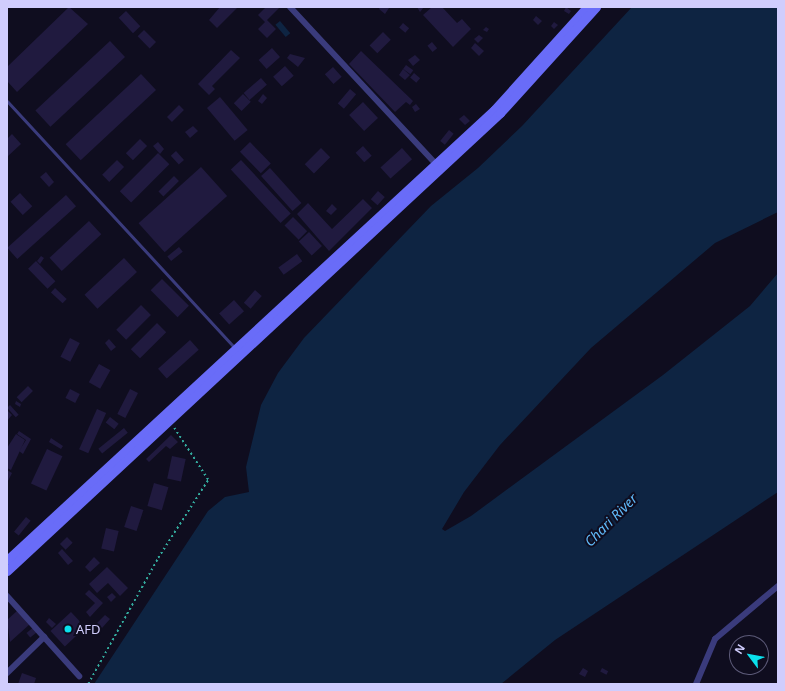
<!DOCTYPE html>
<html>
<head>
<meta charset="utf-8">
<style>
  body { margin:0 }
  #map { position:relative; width:785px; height:691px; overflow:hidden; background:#0f0d1f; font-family:"Noto Sans",sans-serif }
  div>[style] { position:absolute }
  .water>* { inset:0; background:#0e2442; transform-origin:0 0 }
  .building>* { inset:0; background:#201a3f; transform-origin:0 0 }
  .path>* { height:1.5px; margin-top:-0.75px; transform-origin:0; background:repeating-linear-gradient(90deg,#33ab9e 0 2px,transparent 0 5px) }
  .service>* { height:3px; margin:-1.5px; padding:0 1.5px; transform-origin:1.5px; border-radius:1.5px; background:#3a3b7c }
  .minor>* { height:6px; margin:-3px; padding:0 3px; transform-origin:3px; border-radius:3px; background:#3a3b7c }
  .secondary>* { height:9px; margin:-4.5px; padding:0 4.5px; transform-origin:4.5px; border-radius:4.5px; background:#696cf8 }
  .dots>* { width:11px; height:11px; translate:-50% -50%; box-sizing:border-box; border:2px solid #0f0d1f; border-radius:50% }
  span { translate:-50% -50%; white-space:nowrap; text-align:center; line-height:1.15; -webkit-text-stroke:4px #0f0d1f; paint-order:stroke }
  .poi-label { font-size:13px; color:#d0cdfd }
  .left { translate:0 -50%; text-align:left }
  .water-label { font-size:14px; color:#60b9f8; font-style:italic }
  .frame { position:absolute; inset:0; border:8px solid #d0cdfd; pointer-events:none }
  .north { position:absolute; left:729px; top:635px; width:40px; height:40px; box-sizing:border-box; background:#0f0d1f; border:1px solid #5c5a78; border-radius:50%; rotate:302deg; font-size:11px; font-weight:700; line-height:16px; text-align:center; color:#d0cdfd }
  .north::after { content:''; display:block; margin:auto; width:14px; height:18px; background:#0ae0ec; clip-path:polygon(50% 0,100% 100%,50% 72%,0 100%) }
</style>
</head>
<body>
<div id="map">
  <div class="water">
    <div style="clip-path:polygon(632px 7px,778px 7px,778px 212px,715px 243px,591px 348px,500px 445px,464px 492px,442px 529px,445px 531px,471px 516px,663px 375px,750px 306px,778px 273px,778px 492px,555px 640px,501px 684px,94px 684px,208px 511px,225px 497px,249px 492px,246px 467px,261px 405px,278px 373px,304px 338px,431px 206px,478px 168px,522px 126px)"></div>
    <div style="left:280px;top:21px;width:16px;height:6px;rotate:50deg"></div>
  </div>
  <div class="building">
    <div style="clip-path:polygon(69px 7px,88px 24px,17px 92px,7px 81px,7px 67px)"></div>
    <div style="clip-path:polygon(220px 7px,238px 7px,217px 28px,209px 20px)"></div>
    <div style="clip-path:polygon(266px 7px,280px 7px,267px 20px,276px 29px,267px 38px,258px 29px,265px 22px,258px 15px)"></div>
    <div style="clip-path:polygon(380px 7px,388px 7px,389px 8px,385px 14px,379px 9px)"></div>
    <div style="clip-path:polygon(417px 7px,424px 7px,420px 12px)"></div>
    <div style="clip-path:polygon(432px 7px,442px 7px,457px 23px,462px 19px,471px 29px,453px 47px,423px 15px)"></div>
    <div style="clip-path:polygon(566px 7px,571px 11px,569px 14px,564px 11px)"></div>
    <div style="left:126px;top:11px;width:21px;height:10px;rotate:47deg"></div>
    <div style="clip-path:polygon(536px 16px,542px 21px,538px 25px,533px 20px)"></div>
    <div style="clip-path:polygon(554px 22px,558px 25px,554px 29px,551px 26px)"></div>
    <div style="left:403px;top:23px;width:8px;height:6px;rotate:40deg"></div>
    <div style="clip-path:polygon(486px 27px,489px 29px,487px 32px,483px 30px)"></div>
    <div style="left:144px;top:30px;width:17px;height:9px;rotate:45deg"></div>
    <div style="left:383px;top:32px;width:11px;height:19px;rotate:45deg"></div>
    <div style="clip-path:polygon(479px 35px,483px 38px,478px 43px,474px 39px)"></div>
    <div style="left:110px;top:41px;width:22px;height:102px;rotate:47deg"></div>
    <div style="left:432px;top:42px;width:8px;height:6px;rotate:50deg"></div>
    <div style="clip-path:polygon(475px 43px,484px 51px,479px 56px,471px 48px)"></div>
    <div style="left:272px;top:48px;width:12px;height:18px;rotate:48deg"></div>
    <div style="clip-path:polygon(231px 50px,240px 58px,212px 86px,215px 89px,209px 95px,198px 84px)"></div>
    <div style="clip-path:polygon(361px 51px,413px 101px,410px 105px,406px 102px,395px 112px,349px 64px)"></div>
    <div style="clip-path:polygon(290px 54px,305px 58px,298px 67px,287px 58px)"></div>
    <div style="clip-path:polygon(415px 55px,420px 60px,413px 66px,408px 60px)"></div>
    <div style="left:406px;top:65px;width:9px;height:5px;rotate:36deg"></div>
    <div style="left:285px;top:66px;width:13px;height:16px;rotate:48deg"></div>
    <div style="left:333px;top:67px;width:13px;height:11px;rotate:48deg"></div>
    <div style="clip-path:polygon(403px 69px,410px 75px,405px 80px,399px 75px)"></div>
    <div style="left:414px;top:73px;width:8px;height:6px;rotate:40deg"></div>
    <div style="left:141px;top:74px;width:22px;height:103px;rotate:47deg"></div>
    <div style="left:261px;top:78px;width:9px;height:23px;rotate:49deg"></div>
    <div style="left:350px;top:89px;width:8px;height:19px;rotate:40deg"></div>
    <div style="left:243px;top:94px;width:11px;height:13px;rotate:45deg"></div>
    <div style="clip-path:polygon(263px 94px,267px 98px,262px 104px,258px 101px)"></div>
    <div style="left:220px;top:97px;width:43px;height:17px;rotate:50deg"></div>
    <div style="left:363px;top:102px;width:22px;height:19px;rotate:47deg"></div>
    <div style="clip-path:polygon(416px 104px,420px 109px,415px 112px,412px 107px)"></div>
    <div style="left:179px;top:105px;width:7px;height:17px;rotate:45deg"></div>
    <div style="clip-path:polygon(464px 115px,470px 121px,465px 125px,459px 119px)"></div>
    <div style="clip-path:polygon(193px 126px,198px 131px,190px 138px,185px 132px)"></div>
    <div style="left:449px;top:130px;width:6px;height:14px;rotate:39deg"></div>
    <div style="clip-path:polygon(12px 134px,21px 144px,7px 157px,7px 139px)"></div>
    <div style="left:140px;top:139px;width:10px;height:20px;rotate:45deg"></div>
    <div style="clip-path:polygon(158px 142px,164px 149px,160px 154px,153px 146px)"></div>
    <div style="left:250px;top:142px;width:30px;height:14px;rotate:46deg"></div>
    <div style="left:363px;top:146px;width:13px;height:10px;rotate:48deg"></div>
    <div style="left:321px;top:148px;width:13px;height:23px;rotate:45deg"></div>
    <div style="left:402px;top:148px;width:15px;height:29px;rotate:48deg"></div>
    <div style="left:176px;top:151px;width:12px;height:7px;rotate:48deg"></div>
    <div style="left:158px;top:153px;width:16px;height:54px;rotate:45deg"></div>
    <div style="left:117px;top:160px;width:10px;height:21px;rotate:45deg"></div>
    <div style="left:241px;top:160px;width:73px;height:14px;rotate:47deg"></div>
    <div style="left:201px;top:167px;width:39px;height:84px;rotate:48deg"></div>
    <div style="left:270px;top:168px;width:47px;height:12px;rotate:48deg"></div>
    <div style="clip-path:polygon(46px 172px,54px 182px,49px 187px,40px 177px)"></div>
    <div style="left:174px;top:176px;width:7px;height:22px;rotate:45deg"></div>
    <div style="left:378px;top:191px;width:9px;height:11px;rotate:41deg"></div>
    <div style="left:20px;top:193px;width:18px;height:13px;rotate:47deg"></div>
    <div style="left:66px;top:195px;width:15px;height:79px;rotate:48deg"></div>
    <div style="clip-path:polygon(363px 199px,372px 208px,329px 251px,297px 214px,308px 203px,332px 229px)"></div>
    <div style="clip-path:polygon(332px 204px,337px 209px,331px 215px,326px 211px)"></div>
    <div style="left:293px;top:217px;width:20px;height:12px;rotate:45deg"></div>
    <div style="left:89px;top:221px;width:18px;height:54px;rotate:47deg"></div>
    <div style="left:309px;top:232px;width:19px;height:14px;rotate:47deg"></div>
    <div style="left:179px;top:247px;width:6px;height:15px;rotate:51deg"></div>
    <div style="left:297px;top:254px;width:9px;height:23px;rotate:54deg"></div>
    <div style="clip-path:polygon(41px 256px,44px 258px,40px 264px,37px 261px)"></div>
    <div style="left:124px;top:258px;width:19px;height:54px;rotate:47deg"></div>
    <div style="left:36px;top:261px;width:28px;height:11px;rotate:46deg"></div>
    <div style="left:162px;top:279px;width:38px;height:16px;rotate:45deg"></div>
    <div style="left:55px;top:288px;width:16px;height:6px;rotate:43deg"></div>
    <div style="left:255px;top:290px;width:9px;height:17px;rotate:41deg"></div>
    <div style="left:234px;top:300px;width:15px;height:20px;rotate:48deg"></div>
    <div style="left:141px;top:305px;width:14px;height:35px;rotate:45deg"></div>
    <div style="left:157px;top:323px;width:13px;height:37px;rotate:45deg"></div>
    <div style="left:70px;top:338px;width:11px;height:21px;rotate:27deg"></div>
    <div style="clip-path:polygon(109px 339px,116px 347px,111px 351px,105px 343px)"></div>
    <div style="left:190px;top:340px;width:13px;height:43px;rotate:48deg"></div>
    <div style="left:99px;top:364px;width:13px;height:21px;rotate:29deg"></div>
    <div style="left:28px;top:386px;width:7px;height:16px;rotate:45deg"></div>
    <div style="left:70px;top:389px;width:11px;height:10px;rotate:27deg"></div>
    <div style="left:130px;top:389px;width:9px;height:28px;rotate:27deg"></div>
    <div style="clip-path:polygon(16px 401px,21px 404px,20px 407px,15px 404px)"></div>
    <div style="left:10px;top:405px;width:13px;height:4px;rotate:48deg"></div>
    <div style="left:97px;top:409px;width:10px;height:44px;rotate:24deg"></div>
    <div style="clip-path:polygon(7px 410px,12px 415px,7px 421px)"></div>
    <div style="left:110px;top:417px;width:11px;height:7px;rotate:38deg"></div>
    <div style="left:124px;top:428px;width:6px;height:33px;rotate:51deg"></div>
    <div style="clip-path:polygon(19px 431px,31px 439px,23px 454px,19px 451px,26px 440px,17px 434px)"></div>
    <div style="clip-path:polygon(16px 434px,25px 440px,11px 470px,7px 468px,7px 448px)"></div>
    <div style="clip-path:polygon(171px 435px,178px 442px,170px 449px,166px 446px,149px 462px,146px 459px)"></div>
    <div style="clip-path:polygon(51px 438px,63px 446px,61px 449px,49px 442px)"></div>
    <div style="left:47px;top:449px;width:17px;height:38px;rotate:25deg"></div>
    <div style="left:172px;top:456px;width:14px;height:23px;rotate:12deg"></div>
    <div style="clip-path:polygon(7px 470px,12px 473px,7px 483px)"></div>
    <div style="left:154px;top:483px;width:15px;height:24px;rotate:16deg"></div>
    <div style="left:131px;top:506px;width:13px;height:22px;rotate:18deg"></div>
    <div style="left:26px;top:517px;width:6px;height:19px;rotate:39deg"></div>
    <div style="left:106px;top:528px;width:13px;height:21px;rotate:13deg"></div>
    <div style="left:67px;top:537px;width:8px;height:10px;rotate:45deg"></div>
    <div style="clip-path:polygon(62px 549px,73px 561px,68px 565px,58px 553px)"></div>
    <div style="clip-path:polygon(94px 557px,100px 563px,90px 572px,85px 567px)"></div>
    <div style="clip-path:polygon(107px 567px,128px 588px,120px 596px,108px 583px,97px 593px,89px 584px)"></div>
    <div style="clip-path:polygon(89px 590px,103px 603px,90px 617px,86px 612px,95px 603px,85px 594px)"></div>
    <div style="clip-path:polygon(112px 593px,116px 597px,111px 602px,107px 597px)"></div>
    <div style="clip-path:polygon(18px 610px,30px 624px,10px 642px,7px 620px)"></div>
    <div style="left:71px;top:612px;width:21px;height:28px;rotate:47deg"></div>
    <div style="clip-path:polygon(105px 615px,110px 619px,102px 628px,97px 623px)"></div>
    <div style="clip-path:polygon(49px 618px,56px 624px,52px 628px,46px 622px)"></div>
    <div style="left:35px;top:626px;width:6px;height:11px;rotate:51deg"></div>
    <div style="clip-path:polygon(583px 668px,588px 671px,585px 677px,579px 674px)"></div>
    <div style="left:602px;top:668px;width:7px;height:4px;rotate:27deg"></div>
    <div style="clip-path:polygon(22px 673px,36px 678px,34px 684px,18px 684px)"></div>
  </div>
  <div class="path">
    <div style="left:88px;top:684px;width:144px;rotate:-60.9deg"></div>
    <div style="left:158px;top:558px;width:93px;rotate:-57.3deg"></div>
    <div style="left:208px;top:480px;width:62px;rotate:-123.2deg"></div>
  </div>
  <div class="service">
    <div style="left:7px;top:101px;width:336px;rotate:47.3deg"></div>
  </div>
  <div class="minor">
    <div style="left:290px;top:7px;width:217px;rotate:47.1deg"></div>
    <div style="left:7px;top:596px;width:108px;rotate:48deg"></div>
    <div style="left:7px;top:673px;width:52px;rotate:-44.2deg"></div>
    <div style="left:696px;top:684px;width:49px;rotate:-67.1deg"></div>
    <div style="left:715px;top:639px;width:82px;rotate:-40.1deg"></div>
  </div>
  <div class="secondary">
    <div style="left:7px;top:560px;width:663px;rotate:-42.74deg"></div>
    <div style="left:494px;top:110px;width:139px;rotate:-47.9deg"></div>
    <div style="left:7px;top:571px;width:673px;rotate:-42.89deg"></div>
    <div style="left:500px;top:113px;width:143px;rotate:-47.8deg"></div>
  </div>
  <div class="dots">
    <div style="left:68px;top:629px;background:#0ae0ec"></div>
  </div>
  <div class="poi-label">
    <span class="left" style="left:76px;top:629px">AFD</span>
  </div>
  <div class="water-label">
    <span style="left:611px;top:520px;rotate:-45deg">Chari River</span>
  </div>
  <div class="frame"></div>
  <div class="north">N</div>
</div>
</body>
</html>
